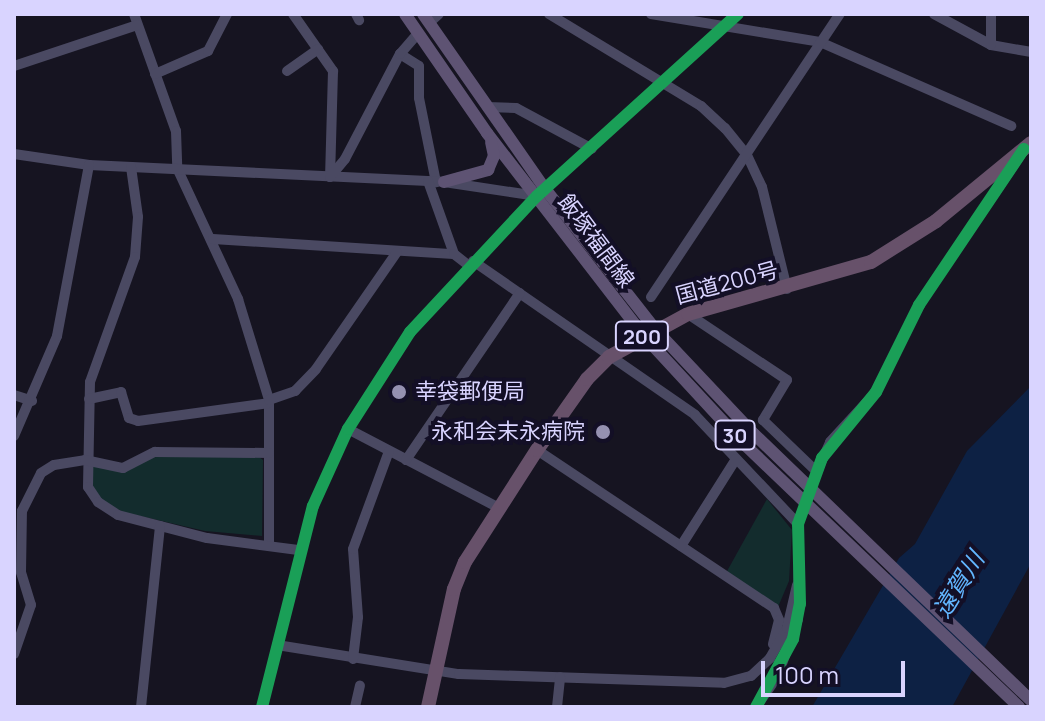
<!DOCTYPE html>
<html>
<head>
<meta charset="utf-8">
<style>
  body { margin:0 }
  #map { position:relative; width:1045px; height:721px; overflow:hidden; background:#161421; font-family:Manrope,"Noto Sans JP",sans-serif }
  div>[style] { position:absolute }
  .green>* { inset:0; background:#132c2d }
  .water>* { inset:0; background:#0d2144 }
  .minor>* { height:10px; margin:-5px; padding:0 5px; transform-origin:5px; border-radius:5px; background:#4a4962 }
  .major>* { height:12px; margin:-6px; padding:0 6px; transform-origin:6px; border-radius:6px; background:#5e5373 }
  .highway>* { height:14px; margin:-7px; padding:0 7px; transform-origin:7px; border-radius:7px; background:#67516a }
  .cycleway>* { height:12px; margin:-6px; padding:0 6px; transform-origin:6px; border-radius:6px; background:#1a9f57 }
  .dots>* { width:22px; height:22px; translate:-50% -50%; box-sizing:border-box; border:4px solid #130f26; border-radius:50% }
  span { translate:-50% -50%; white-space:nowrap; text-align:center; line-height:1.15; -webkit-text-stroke:8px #130f26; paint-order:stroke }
  .shield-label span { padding:2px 6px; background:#130f26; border:2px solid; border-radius:6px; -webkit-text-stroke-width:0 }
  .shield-label { font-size:20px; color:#d9d4ff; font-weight:700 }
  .street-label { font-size:22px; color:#d9d4ff }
  .poi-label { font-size:22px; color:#d9d4ff }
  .left { translate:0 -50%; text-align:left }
  .right { translate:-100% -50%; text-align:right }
  .water-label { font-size:24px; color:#62b6ff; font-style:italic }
  .frame { position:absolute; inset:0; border:16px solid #d9d4ff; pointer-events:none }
  .scale { position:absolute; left:761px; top:661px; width:144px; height:36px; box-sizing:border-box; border:4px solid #d9d4ff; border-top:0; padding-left:10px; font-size:24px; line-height:28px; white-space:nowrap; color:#d9d4ff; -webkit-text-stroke:6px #130f26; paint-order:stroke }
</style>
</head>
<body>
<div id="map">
  <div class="green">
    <div style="clip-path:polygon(147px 456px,258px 456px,263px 460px,262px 536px,205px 531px,123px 512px,104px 502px,92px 486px,89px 465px,123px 470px)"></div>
    <div style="clip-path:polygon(767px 499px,792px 530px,789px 581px,778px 607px,726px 573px)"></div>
  </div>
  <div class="water">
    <div style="clip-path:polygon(1031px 386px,1031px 563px,952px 707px,812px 707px,899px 558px,915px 544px,967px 451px)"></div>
  </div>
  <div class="minor">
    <div style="left:134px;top:14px;width:124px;rotate:70.3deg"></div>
    <div style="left:176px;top:131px;width:37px;rotate:88deg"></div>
    <div style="left:177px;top:168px;width:145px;rotate:65deg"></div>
    <div style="left:238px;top:299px;width:106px;rotate:72.9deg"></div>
    <div style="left:269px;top:400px;width:146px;rotate:90deg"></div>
    <div style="left:293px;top:14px;width:70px;rotate:54.9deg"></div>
    <div style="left:333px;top:71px;width:106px;rotate:91.6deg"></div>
    <div style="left:356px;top:14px;width:7px;rotate:63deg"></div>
    <div style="left:549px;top:14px;width:178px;rotate:31.2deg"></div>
    <div style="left:701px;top:106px;width:33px;rotate:43deg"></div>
    <div style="left:725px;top:128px;width:35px;rotate:51deg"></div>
    <div style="left:747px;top:155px;width:35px;rotate:65deg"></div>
    <div style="left:762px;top:187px;width:105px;rotate:76.2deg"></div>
    <div style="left:651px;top:14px;width:171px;rotate:9.4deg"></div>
    <div style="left:820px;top:42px;width:209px;rotate:23.7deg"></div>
    <div style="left:934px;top:14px;width:65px;rotate:28.5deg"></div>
    <div style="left:991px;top:45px;width:41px;rotate:9.9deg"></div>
    <div style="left:429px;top:23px;width:13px;rotate:-42deg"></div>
    <div style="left:991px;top:45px;width:31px;rotate:-90deg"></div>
    <div style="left:400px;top:54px;width:22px;rotate:32deg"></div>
    <div style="left:419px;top:66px;width:32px;rotate:90deg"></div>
    <div style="left:419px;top:98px;width:86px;rotate:78.6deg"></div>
    <div style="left:14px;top:66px;width:130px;rotate:-18.4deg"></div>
    <div style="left:287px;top:71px;width:38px;rotate:-35deg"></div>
    <div style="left:155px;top:74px;width:58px;rotate:-23.5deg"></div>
    <div style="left:208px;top:51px;width:42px;rotate:-62.8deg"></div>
    <div style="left:487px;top:107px;width:29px;rotate:2deg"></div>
    <div style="left:516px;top:108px;width:86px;rotate:28.3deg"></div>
    <div style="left:14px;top:154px;width:76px;rotate:8.3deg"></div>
    <div style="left:89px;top:165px;width:355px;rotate:2.7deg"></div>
    <div style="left:444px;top:182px;width:94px;rotate:8.6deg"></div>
    <div style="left:131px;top:167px;width:50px;rotate:82deg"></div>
    <div style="left:138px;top:217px;width:40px;rotate:94.3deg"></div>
    <div style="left:135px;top:257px;width:133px;rotate:109.8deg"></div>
    <div style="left:90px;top:382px;width:105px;rotate:91.1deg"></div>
    <div style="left:88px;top:487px;width:18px;rotate:56deg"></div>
    <div style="left:98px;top:502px;width:24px;rotate:33deg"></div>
    <div style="left:118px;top:515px;width:92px;rotate:14.5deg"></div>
    <div style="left:207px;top:538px;width:92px;rotate:7.5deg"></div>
    <div style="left:330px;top:177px;width:23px;rotate:-50deg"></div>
    <div style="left:345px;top:159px;width:119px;rotate:-62.4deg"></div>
    <div style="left:400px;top:54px;width:28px;rotate:-49deg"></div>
    <div style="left:428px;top:181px;width:77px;rotate:70.4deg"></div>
    <div style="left:213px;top:239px;width:241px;rotate:3.6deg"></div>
    <div style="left:454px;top:254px;width:18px;rotate:38deg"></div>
    <div style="left:473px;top:261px;width:270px;rotate:34.7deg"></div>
    <div style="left:695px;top:415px;width:150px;rotate:46.6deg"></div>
    <div style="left:651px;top:297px;width:340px;rotate:-56.3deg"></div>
    <div style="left:688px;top:314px;width:119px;rotate:33.7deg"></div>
    <div style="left:787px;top:380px;width:47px;rotate:121deg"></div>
    <div style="left:763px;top:420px;width:75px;rotate:43.9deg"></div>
    <div style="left:14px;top:395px;width:19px;rotate:18deg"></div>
    <div style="left:89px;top:399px;width:33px;rotate:-12deg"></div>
    <div style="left:121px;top:392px;width:27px;rotate:73deg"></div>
    <div style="left:129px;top:418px;width:9px;rotate:18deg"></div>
    <div style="left:138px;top:421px;width:132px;rotate:-7.8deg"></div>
    <div style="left:269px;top:400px;width:28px;rotate:-19deg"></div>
    <div style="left:295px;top:391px;width:30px;rotate:-46deg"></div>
    <div style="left:316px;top:369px;width:142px;rotate:-55.3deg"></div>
    <div style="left:348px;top:429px;width:170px;rotate:27.6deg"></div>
    <div style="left:14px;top:436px;width:109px;rotate:-66.7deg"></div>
    <div style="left:57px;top:336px;width:174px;rotate:-79.4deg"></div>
    <div style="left:537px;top:450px;width:285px;rotate:33.7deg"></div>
    <div style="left:774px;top:608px;width:13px;rotate:67deg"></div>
    <div style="left:779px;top:620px;width:25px;rotate:104deg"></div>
    <div style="left:406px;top:460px;width:202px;rotate:-55.7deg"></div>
    <div style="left:815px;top:476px;width:37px;rotate:-66deg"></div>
    <div style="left:830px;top:442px;width:68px;rotate:-47.4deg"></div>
    <div style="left:876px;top:392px;width:97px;rotate:-63.7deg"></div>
    <div style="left:919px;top:305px;width:180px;rotate:-55.9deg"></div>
    <div style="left:681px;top:546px;width:103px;rotate:-57.7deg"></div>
    <div style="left:277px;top:645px;width:184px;rotate:9.1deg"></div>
    <div style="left:459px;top:674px;width:265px;rotate:1.9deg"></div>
    <div style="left:724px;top:683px;width:28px;rotate:-15deg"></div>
    <div style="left:751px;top:676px;width:26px;rotate:-43deg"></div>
    <div style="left:770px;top:658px;width:34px;rotate:-60deg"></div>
    <div style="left:787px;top:628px;width:44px;rotate:-76.9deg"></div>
    <div style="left:14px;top:654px;width:52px;rotate:-70.9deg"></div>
    <div style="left:31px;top:605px;width:34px;rotate:-107deg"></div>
    <div style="left:21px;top:572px;width:61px;rotate:-89.1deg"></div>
    <div style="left:22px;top:511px;width:42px;rotate:-63.4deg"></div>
    <div style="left:41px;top:473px;width:15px;rotate:-32deg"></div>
    <div style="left:54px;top:465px;width:31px;rotate:-9deg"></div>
    <div style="left:85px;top:460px;width:39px;rotate:12deg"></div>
    <div style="left:123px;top:468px;width:36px;rotate:-27deg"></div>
    <div style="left:155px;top:452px;width:114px;rotate:0.5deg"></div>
    <div style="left:353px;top:659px;width:42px;rotate:-83.2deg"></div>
    <div style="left:358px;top:617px;width:68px;rotate:-94.2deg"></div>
    <div style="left:353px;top:549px;width:104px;rotate:-69.8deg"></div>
    <div style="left:141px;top:707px;width:182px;rotate:-84deg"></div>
    <div style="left:262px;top:707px;width:207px;rotate:-75.8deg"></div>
    <div style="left:313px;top:506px;width:85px;rotate:-65.6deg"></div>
    <div style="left:348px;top:429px;width:115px;rotate:-57.4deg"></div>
    <div style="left:410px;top:332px;width:186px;rotate:-47deg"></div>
    <div style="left:537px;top:196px;width:271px;rotate:-42.2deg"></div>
    <div style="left:355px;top:707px;width:22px;rotate:-77deg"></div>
    <div style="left:557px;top:707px;width:30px;rotate:-84deg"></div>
    <div style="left:756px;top:707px;width:39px;rotate:-55deg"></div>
    <div style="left:778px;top:675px;width:59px;rotate:-70.3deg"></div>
    <div style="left:798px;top:619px;width:99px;rotate:-89.4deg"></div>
  </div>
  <div class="major">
    <div style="left:405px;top:14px;width:145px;rotate:55.4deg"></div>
    <div style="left:487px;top:133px;width:255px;rotate:52.3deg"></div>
    <div style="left:643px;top:335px;width:150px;rotate:47.2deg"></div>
    <div style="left:745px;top:445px;width:379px;rotate:43.7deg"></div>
    <div style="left:423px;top:14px;width:215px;rotate:55.1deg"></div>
    <div style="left:546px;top:190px;width:177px;rotate:51.9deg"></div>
    <div style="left:655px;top:329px;width:144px;rotate:46.7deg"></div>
    <div style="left:754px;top:434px;width:385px;rotate:43.9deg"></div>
    <div style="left:444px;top:182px;width:46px;rotate:-15.3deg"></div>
    <div style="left:488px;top:170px;width:15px;rotate:-67deg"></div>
    <div style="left:494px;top:156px;width:14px;rotate:-102deg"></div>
  </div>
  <div class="highway">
    <div style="left:428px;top:707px;width:121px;rotate:-77.6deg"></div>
    <div style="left:454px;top:589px;width:29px;rotate:-68deg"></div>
    <div style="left:465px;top:562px;width:133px;rotate:-57.3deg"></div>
    <div style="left:537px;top:450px;width:87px;rotate:-54.8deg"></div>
    <div style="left:587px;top:379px;width:31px;rotate:-45deg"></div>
    <div style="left:609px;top:357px;width:90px;rotate:-28.6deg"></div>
    <div style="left:688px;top:314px;width:190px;rotate:-15.9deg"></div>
    <div style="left:871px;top:262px;width:77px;rotate:-32.2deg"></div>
    <div style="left:936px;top:221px;width:123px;rotate:-39.4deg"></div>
  </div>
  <div class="cycleway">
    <div style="left:262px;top:707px;width:207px;rotate:-75.8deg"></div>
    <div style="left:313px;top:506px;width:85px;rotate:-65.6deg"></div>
    <div style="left:348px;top:429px;width:115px;rotate:-57.4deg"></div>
    <div style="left:410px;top:332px;width:186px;rotate:-47deg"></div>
    <div style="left:537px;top:196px;width:271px;rotate:-42.2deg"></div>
    <div style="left:756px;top:707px;width:77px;rotate:-61.4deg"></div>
    <div style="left:793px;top:639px;width:36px;rotate:-79deg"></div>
    <div style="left:800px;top:604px;width:80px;rotate:-91.4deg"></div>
    <div style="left:798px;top:524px;width:70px;rotate:-70deg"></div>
    <div style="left:822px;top:458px;width:85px;rotate:-50.7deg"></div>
    <div style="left:876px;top:392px;width:97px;rotate:-63.7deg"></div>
    <div style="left:919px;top:305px;width:188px;rotate:-56.1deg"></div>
  </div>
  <div class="dots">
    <div style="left:399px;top:392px;background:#9591b1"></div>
    <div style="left:603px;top:432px;background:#9591b1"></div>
  </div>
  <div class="shield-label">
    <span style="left:642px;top:336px">200</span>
    <span style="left:735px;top:435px">30</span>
  </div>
  <div class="street-label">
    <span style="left:596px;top:241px;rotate:53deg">飯塚福間線</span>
    <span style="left:727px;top:283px;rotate:-15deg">国道200号</span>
  </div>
  <div class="poi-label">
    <span class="left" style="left:415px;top:392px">幸袋郵便局</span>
    <span class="right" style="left:585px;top:432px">永和会末永病院</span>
  </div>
  <div class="water-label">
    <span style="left:958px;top:584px;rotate:-58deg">遠賀川</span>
  </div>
  <div class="frame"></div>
  <div class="scale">100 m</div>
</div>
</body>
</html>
